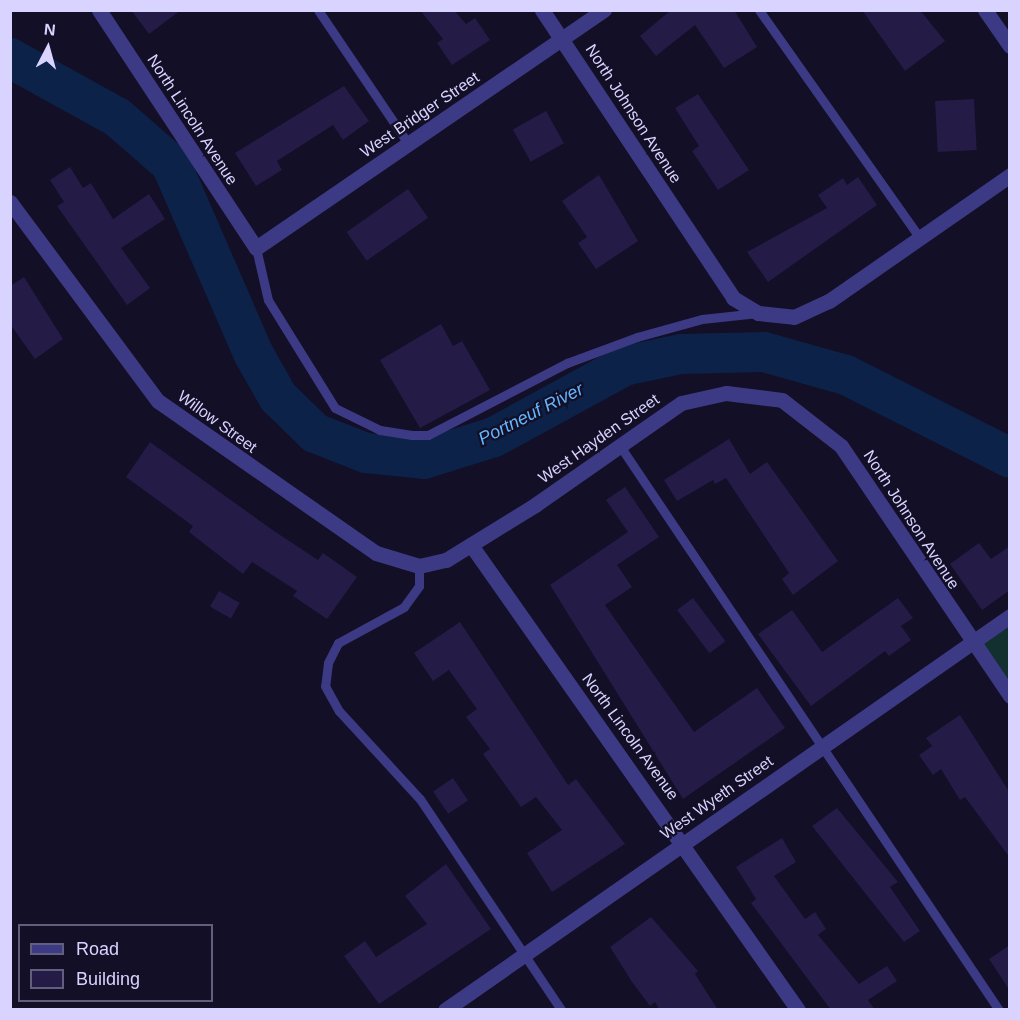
<!DOCTYPE html>
<html>
<head>
<meta charset="utf-8">
<style>
  body { margin:0 }
  #map { position:relative; width:1020px; height:1020px; overflow:hidden; background:#130f26; font-family:Helvetica,sans-serif }
  div>[style] { position:absolute }
  .green>* { inset:0; background:#12302f }
  .river>* { height:40px; margin:-20px; padding:0 20px; transform-origin:20px; border-radius:20px; background:#0c2248 }
  .building>* { inset:0; background:#241b47; transform-origin:0 0 }
  .lane>* { height:9px; margin:-4.5px; padding:0 4.5px; transform-origin:4.5px; border-radius:4.5px; background:#3d3a85 }
  .street>* { height:15px; margin:-7.5px; padding:0 7.5px; transform-origin:7.5px; border-radius:7.5px; background:#3d3a85 }
  span { translate:-50% -50%; white-space:nowrap; text-align:center; line-height:1.15; -webkit-text-stroke:4.5px #130f26; paint-order:stroke }
  .street-label { font-size:16px; color:#d9d4ff }
  .water-label { font-size:18px; color:#62b6ff; font-style:italic }
  .frame { position:absolute; inset:0; border:12px solid #d9d4ff; pointer-events:none }
  .legend { position:absolute; left:18px; top:924px; width:195px; height:78px; box-sizing:border-box; background:#130f26; border:2px solid #625e7d; margin:0; padding:8px 10px; list-style:none; font-size:18px; color:#d9d4ff }
  .legend li { display:flex; align-items:center; gap:12px; height:30px }
  .legend b { width:30px; border:2px solid #625e7d }
  .north { position:absolute; left:18px; top:18px; width:60px; height:60px; -webkit-text-stroke:4px #130f26; paint-order:stroke; rotate:6deg; font-size:16px; font-weight:700; line-height:24px; text-align:center; color:#d9d4ff }
  .north::after { content:''; display:block; margin:auto; width:21px; height:27px; background:#d9d4ff; clip-path:polygon(50% 0,100% 100%,50% 72%,0 100%) }
</style>
</head>
<body>
<div id="map">
  <div class="green">
    <div style="clip-path:polygon(1009px 616px,1009px 696px,970px 643px)"></div>
  </div>
  <div class="river">
    <div style="left:10px;top:58px;width:122px;rotate:28.9deg"></div>
    <div style="left:117px;top:117px;width:72px;rotate:41deg"></div>
    <div style="left:171px;top:164px;width:206px;rotate:66.5deg"></div>
    <div style="left:253px;top:353px;width:51px;rotate:60.4deg"></div>
    <div style="left:278px;top:397px;width:52px;rotate:44.2deg"></div>
    <div style="left:315px;top:433px;width:55px;rotate:21.4deg"></div>
    <div style="left:366px;top:453px;width:58px;rotate:5.9deg"></div>
    <div style="left:424px;top:459px;width:73px;rotate:-17.4deg"></div>
    <div style="left:494px;top:437px;width:148px;rotate:-28.6deg"></div>
    <div style="left:624px;top:366px;width:58px;rotate:-11.9deg"></div>
    <div style="left:681px;top:354px;width:83px;rotate:-1.4deg"></div>
    <div style="left:764px;top:352px;width:85px;rotate:15.7deg"></div>
    <div style="left:846px;top:375px;width:184px;rotate:26.8deg"></div>
  </div>
  <div class="building">
    <div style="clip-path:polygon(131px 10px,181px 10px,149px 34px)"></div>
    <div style="clip-path:polygon(420px 10px,454px 10px,466px 24px,475px 18px,490px 40px,452px 65px,437px 43px,443px 39px)"></div>
    <div style="clip-path:polygon(671px 10px,734px 10px,757px 47px,724px 68px,695px 25px,656px 56px,640px 36px)"></div>
    <div style="clip-path:polygon(862px 10px,920px 10px,945px 41px,905px 71px)"></div>
    <div style="clip-path:polygon(344px 86px,369px 121px,343px 140px,333px 125px,277px 161px,282px 170px,256px 186px,235px 153px)"></div>
    <div style="clip-path:polygon(698px 94px,749px 170px,718px 190px,692px 151px,699px 146px,675px 108px)"></div>
    <div style="left:974px;top:99px;width:51px;height:39px;rotate:87deg"></div>
    <div style="left:546px;top:111px;width:37px;height:38px;rotate:61deg"></div>
    <div style="clip-path:polygon(70px 167px,83px 188px,91px 183px,113px 219px,149px 194px,165px 219px,121px 248px,150px 288px,127px 305px,57px 206px,64px 202px,50px 180px)"></div>
    <div style="clip-path:polygon(599px 175px,638px 241px,596px 269px,578px 243px,587px 237px,562px 201px)"></div>
    <div style="clip-path:polygon(858px 177px,877px 205px,768px 282px,747px 252px,827px 208px,818px 195px,843px 178px,847px 185px)"></div>
    <div style="left:408px;top:189px;width:35px;height:75px;rotate:55deg"></div>
    <div style="clip-path:polygon(24px 277px,63px 339px,35px 359px,10px 324px,10px 286px)"></div>
    <div style="clip-path:polygon(441px 324px,453px 346px,462px 341px,490px 390px,420px 428px,380px 360px)"></div>
    <div style="clip-path:polygon(729px 439px,750px 474px,767px 462px,838px 561px,793px 595px,782px 579px,789px 573px,726px 478px,715px 484px,713px 480px,677px 501px,664px 480px)"></div>
    <div style="clip-path:polygon(150px 442px,274px 531px,318px 560px,323px 553px,357px 577px,327px 619px,293px 596px,297px 591px,252px 562px,243px 574px,189px 532px,193px 526px,126px 477px)"></div>
    <div style="clip-path:polygon(625px 487px,659px 537px,617px 565px,632px 587px,605px 605px,694px 732px,757px 688px,785px 728px,683px 799px,550px 585px,628px 532px,606px 500px)"></div>
    <div style="clip-path:polygon(979px 543px,991px 559px,1010px 546px,1010px 590px,982px 610px,950px 564px)"></div>
    <div style="left:219px;top:591px;width:24px;height:18px;rotate:30deg"></div>
    <div style="left:693px;top:598px;width:54px;height:20px;rotate:53deg"></div>
    <div style="clip-path:polygon(898px 598px,913px 618px,901px 626px,911px 640px,889px 656px,885px 651px,811px 706px,758px 634px,792px 610px,822px 652px)"></div>
    <div style="clip-path:polygon(460px 622px,568px 785px,576px 779px,625px 844px,552px 892px,527px 853px,562px 830px,536px 797px,521px 807px,483px 754px,490px 749px,466px 717px,477px 709px,449px 670px,433px 681px,414px 653px)"></div>
    <div style="clip-path:polygon(960px 715px,1010px 793px,1010px 858px,965px 797px,960px 800px,941px 769px,933px 775px,919px 755px,932px 746px,926px 738px)"></div>
    <div style="left:453px;top:778px;width:27px;height:24px;rotate:56deg"></div>
    <div style="clip-path:polygon(837px 808px,898px 882px,890px 887px,920px 931px,904px 942px,812px 826px)"></div>
    <div style="clip-path:polygon(782px 838px,796px 862px,774px 876px,805px 919px,815px 912px,826px 929px,818px 935px,859px 984px,887px 966px,897px 981px,868px 1000px,875px 1010px,831px 1010px,751px 903px,756px 899px,736px 867px)"></div>
    <div style="clip-path:polygon(446px 864px,491px 929px,379px 1004px,344px 956px,365px 941px,376px 957px,427px 924px,405px 896px)"></div>
    <div style="clip-path:polygon(651px 917px,698px 971px,695px 974px,718px 1010px,660px 1010px,655px 1002px,650px 1006px,632px 982px,610px 947px)"></div>
    <div style="clip-path:polygon(1010px 945px,1010px 991px,989px 959px)"></div>
  </div>
  <div class="lane">
    <div style="left:318px;top:10px;width:163px;rotate:56deg"></div>
    <div style="left:759px;top:10px;width:278px;rotate:54.8deg"></div>
    <div style="left:256px;top:248px;width:53px;rotate:77deg"></div>
    <div style="left:268px;top:300px;width:127px;rotate:58.2deg"></div>
    <div style="left:335px;top:408px;width:50px;rotate:26.1deg"></div>
    <div style="left:380px;top:430px;width:32px;rotate:9deg"></div>
    <div style="left:412px;top:435px;width:16px"></div>
    <div style="left:428px;top:435px;width:157px;rotate:-27.4deg"></div>
    <div style="left:567px;top:363px;width:75px;rotate:-20.4deg"></div>
    <div style="left:637px;top:337px;width:67px;rotate:-15.5deg"></div>
    <div style="left:702px;top:319px;width:56px;rotate:-6.1deg"></div>
    <div style="left:620px;top:446px;width:680px;rotate:56.1deg"></div>
    <div style="left:419px;top:566px;width:20px;rotate:90deg"></div>
    <div style="left:419px;top:586px;width:26px;rotate:126deg"></div>
    <div style="left:404px;top:607px;width:75px;rotate:151.4deg"></div>
    <div style="left:338px;top:643px;width:22px;rotate:117deg"></div>
    <div style="left:328px;top:663px;width:23px;rotate:97deg"></div>
    <div style="left:325px;top:686px;width:29px;rotate:61deg"></div>
    <div style="left:339px;top:711px;width:120px;rotate:47.4deg"></div>
    <div style="left:420px;top:799px;width:254px;rotate:56.2deg"></div>
  </div>
  <div class="street">
    <div style="left:99px;top:10px;width:285px;rotate:56.6deg"></div>
    <div style="left:256px;top:248px;width:422px;rotate:-34.4deg"></div>
    <div style="left:542px;top:10px;width:346px;rotate:56.4deg"></div>
    <div style="left:733px;top:298px;width:29px;rotate:31deg"></div>
    <div style="left:758px;top:313px;width:36px;rotate:6deg"></div>
    <div style="left:794px;top:317px;width:38px;rotate:-25deg"></div>
    <div style="left:829px;top:301px;width:221px;rotate:-34.8deg"></div>
    <div style="left:985px;top:10px;width:44px;rotate:55.2deg"></div>
    <div style="left:10px;top:202px;width:248px;rotate:53.4deg"></div>
    <div style="left:158px;top:401px;width:266px;rotate:34.9deg"></div>
    <div style="left:376px;top:553px;width:45px;rotate:16.8deg"></div>
    <div style="left:419px;top:566px;width:28px;rotate:-13deg"></div>
    <div style="left:446px;top:560px;width:105px;rotate:-31.7deg"></div>
    <div style="left:535px;top:505px;width:178px;rotate:-34.9deg"></div>
    <div style="left:681px;top:403px;width:46px;rotate:-12.5deg"></div>
    <div style="left:726px;top:393px;width:56px;rotate:7.1deg"></div>
    <div style="left:782px;top:400px;width:75px;rotate:37.9deg"></div>
    <div style="left:841px;top:446px;width:302px;rotate:55.9deg"></div>
    <div style="left:471px;top:545px;width:568px;rotate:54.88deg"></div>
    <div style="left:445px;top:1010px;width:689px;rotate:-34.89deg"></div>
  </div>
  <div class="street-label">
    <span style="left:633px;top:114px;rotate:57deg">North Johnson Avenue</span>
    <span style="left:420px;top:115px;rotate:-34deg">West Bridger Street</span>
    <span style="left:192px;top:120px;rotate:57deg">North Lincoln Avenue</span>
    <span style="left:217px;top:422px;rotate:36deg">Willow Street</span>
    <span style="left:599px;top:439px;rotate:-35deg">West Hayden Street</span>
    <span style="left:911px;top:520px;rotate:57deg">North Johnson Avenue</span>
    <span style="left:630px;top:737px;rotate:54deg">North Lincoln Avenue</span>
    <span style="left:717px;top:798px;rotate:-35deg">West Wyeth Street</span>
  </div>
  <div class="water-label">
    <span style="left:531px;top:414px;rotate:-27deg">Portneuf River</span>
  </div>
  <div class="frame"></div>
  <ul class="legend">
  <li><b style="height:8px;background:#3d3a85"></b>Road</li>
  <li><b style="height:16px;background:#241b47"></b>Building</li>
  </ul>
  <div class="north">N</div>
</div>
</body>
</html>
